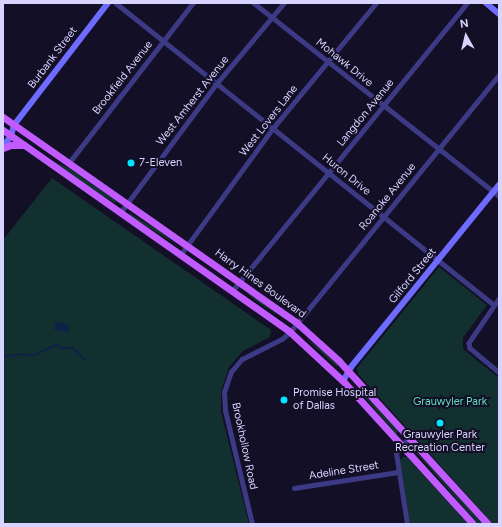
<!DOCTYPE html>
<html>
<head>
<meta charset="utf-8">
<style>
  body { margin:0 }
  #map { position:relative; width:502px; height:527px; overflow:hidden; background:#130f26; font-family:Figtree,sans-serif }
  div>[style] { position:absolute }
  .green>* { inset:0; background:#12302f }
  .water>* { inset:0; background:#0c2248; transform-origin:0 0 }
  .stream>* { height:1.5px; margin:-0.75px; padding:0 0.75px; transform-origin:0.75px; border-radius:0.75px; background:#0c2248 }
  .street>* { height:4.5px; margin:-2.25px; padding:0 2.25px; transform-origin:2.25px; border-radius:2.25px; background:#3d3a85 }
  .secondary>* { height:6px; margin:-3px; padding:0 3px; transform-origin:3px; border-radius:3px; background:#6f6bff }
  .primary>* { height:7px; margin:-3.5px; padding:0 3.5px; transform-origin:3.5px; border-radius:3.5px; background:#c25bff }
  .dots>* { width:11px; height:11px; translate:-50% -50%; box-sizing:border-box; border:2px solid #130f26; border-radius:50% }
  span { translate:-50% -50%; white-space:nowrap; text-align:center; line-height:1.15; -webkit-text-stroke:4px #130f26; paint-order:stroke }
  .street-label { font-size:11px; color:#d9d4ff }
  .poi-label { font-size:11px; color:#d9d4ff }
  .left { translate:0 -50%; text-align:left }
  .park-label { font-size:11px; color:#5fe0c0 }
  .frame { position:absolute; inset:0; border:4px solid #d9d4ff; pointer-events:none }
  .north { position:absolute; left:446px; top:16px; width:40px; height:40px; -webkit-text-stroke:3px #130f26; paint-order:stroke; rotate:352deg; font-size:11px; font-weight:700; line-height:16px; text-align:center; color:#d9d4ff }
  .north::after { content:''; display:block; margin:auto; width:14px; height:18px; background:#d9d4ff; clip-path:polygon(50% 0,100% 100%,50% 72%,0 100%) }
</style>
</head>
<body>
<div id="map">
  <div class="green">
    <div style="clip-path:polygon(53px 161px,69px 168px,117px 201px,115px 203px,89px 188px)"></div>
    <div style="clip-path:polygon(52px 178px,271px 330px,270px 337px,243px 351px,229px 367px,221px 391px,221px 412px,249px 524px,3px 524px,3px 240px)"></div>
    <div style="clip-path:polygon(129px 213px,157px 229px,177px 245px,128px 215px)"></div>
    <div style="clip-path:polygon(439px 267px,487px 305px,463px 338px,463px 349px,499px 378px,499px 524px,493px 524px,358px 374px,357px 368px)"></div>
    <div style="clip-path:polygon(244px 291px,263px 302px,287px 320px,260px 304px)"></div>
    <div style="clip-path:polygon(303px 336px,321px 349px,338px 365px,337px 367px)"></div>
    <div style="clip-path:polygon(354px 385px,374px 404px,399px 431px,396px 434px)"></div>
    <div style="clip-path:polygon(412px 448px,435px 470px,483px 524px,478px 524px)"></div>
    <div style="clip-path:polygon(403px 457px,407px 457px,469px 524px,410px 524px,400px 460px)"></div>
  </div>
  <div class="water">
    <div style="left:56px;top:322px;width:14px;height:8px;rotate:12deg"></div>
  </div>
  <div class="stream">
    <div style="left:3px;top:357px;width:18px;rotate:-9deg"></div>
    <div style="left:21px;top:354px;width:11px;rotate:10deg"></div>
    <div style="left:32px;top:356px;width:27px;rotate:-24deg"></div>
    <div style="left:57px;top:345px;width:7px;rotate:27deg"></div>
    <div style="left:63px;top:348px;width:10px"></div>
    <div style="left:73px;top:348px;width:16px;rotate:43deg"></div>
  </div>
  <div class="street">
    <div style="left:116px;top:3px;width:484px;rotate:38.6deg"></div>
    <div style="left:254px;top:3px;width:312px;rotate:38.2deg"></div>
    <div style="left:68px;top:164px;width:204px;rotate:-52.2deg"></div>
    <div style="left:120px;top:213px;width:162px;rotate:-53.3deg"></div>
    <div style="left:217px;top:83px;width:104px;rotate:-50.1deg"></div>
    <div style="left:181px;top:254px;width:156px;rotate:-53.9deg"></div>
    <div style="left:273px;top:128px;width:162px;rotate:-50.5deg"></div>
    <div style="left:233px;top:290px;width:370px;rotate:-50.8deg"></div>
    <div style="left:499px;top:299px;width:53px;rotate:124.3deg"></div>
    <div style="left:469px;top:343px;width:5px;rotate:79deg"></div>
    <div style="left:470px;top:348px;width:38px;rotate:40deg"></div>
    <div style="left:294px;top:488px;width:105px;rotate:-8.7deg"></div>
    <div style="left:252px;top:524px;width:116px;rotate:-103.4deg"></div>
    <div style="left:225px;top:411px;width:19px;rotate:-93deg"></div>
    <div style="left:224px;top:392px;width:21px;rotate:-71deg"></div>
    <div style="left:231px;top:372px;width:17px;rotate:-50deg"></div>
    <div style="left:242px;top:359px;width:45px;rotate:-26.6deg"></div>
    <div style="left:282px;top:339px;width:11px;rotate:-41deg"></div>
    <div style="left:290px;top:332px;width:331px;rotate:-50.9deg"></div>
    <div style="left:407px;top:524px;width:72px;rotate:-98.8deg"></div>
    <div style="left:396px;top:453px;width:21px;rotate:-51deg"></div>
  </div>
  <div class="secondary">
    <div style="left:486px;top:3px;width:17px;rotate:40deg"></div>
    <div style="left:3px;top:146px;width:13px;rotate:-51deg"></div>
    <div style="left:11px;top:136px;width:11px;rotate:-75deg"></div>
    <div style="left:14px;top:125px;width:154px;rotate:-52.4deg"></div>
    <div style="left:343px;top:381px;width:16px;rotate:-60deg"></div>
    <div style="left:351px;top:367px;width:235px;rotate:-50.9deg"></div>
  </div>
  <div class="primary">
    <div style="left:3px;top:117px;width:359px;rotate:35deg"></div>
    <div style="left:297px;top:323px;width:57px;rotate:42.1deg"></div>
    <div style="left:339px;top:361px;width:221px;rotate:47.6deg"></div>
    <div style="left:3px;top:130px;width:351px;rotate:35.1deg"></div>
    <div style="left:290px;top:332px;width:72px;rotate:42.8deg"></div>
    <div style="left:343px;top:381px;width:193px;rotate:47.7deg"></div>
    <div style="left:3px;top:148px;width:9px;rotate:-21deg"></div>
    <div style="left:11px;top:145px;width:13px"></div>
  </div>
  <div class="dots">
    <div style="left:131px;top:163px;background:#00e5ff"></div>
    <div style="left:284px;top:400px;background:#00e5ff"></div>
    <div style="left:440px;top:423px;background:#00e5ff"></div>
  </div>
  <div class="street-label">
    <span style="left:53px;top:58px;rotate:-53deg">Burbank Street</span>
    <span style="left:344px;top:63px;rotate:39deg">Mohawk Drive</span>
    <span style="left:123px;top:78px;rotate:-52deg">Brookfield Avenue</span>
    <span style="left:193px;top:101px;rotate:-52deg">West Amherst Avenue</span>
    <span style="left:366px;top:113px;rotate:-51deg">Langdon Avenue</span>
    <span style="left:269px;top:121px;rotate:-52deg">West Lovers Lane</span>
    <span style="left:346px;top:175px;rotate:39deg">Huron Drive</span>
    <span style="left:388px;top:197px;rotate:-51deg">Roanoke Avenue</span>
    <span style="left:413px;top:276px;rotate:-51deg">Gilford Street</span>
    <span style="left:260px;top:284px;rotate:36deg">Harry Hines Boulevard</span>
    <span style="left:244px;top:446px;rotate:78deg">Brookhollow Road</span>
    <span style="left:344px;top:471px;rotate:-9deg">Adeline Street</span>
  </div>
  <div class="poi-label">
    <span class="left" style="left:139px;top:163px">7-Eleven</span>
    <span class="left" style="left:293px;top:400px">Promise Hospital<br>of Dallas</span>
    <span style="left:440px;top:442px">Grauwyler Park<br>Recreation Center</span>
  </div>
  <div class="park-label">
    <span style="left:450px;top:402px">Grauwyler Park</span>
  </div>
  <div class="frame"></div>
  <div class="north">N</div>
</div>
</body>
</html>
